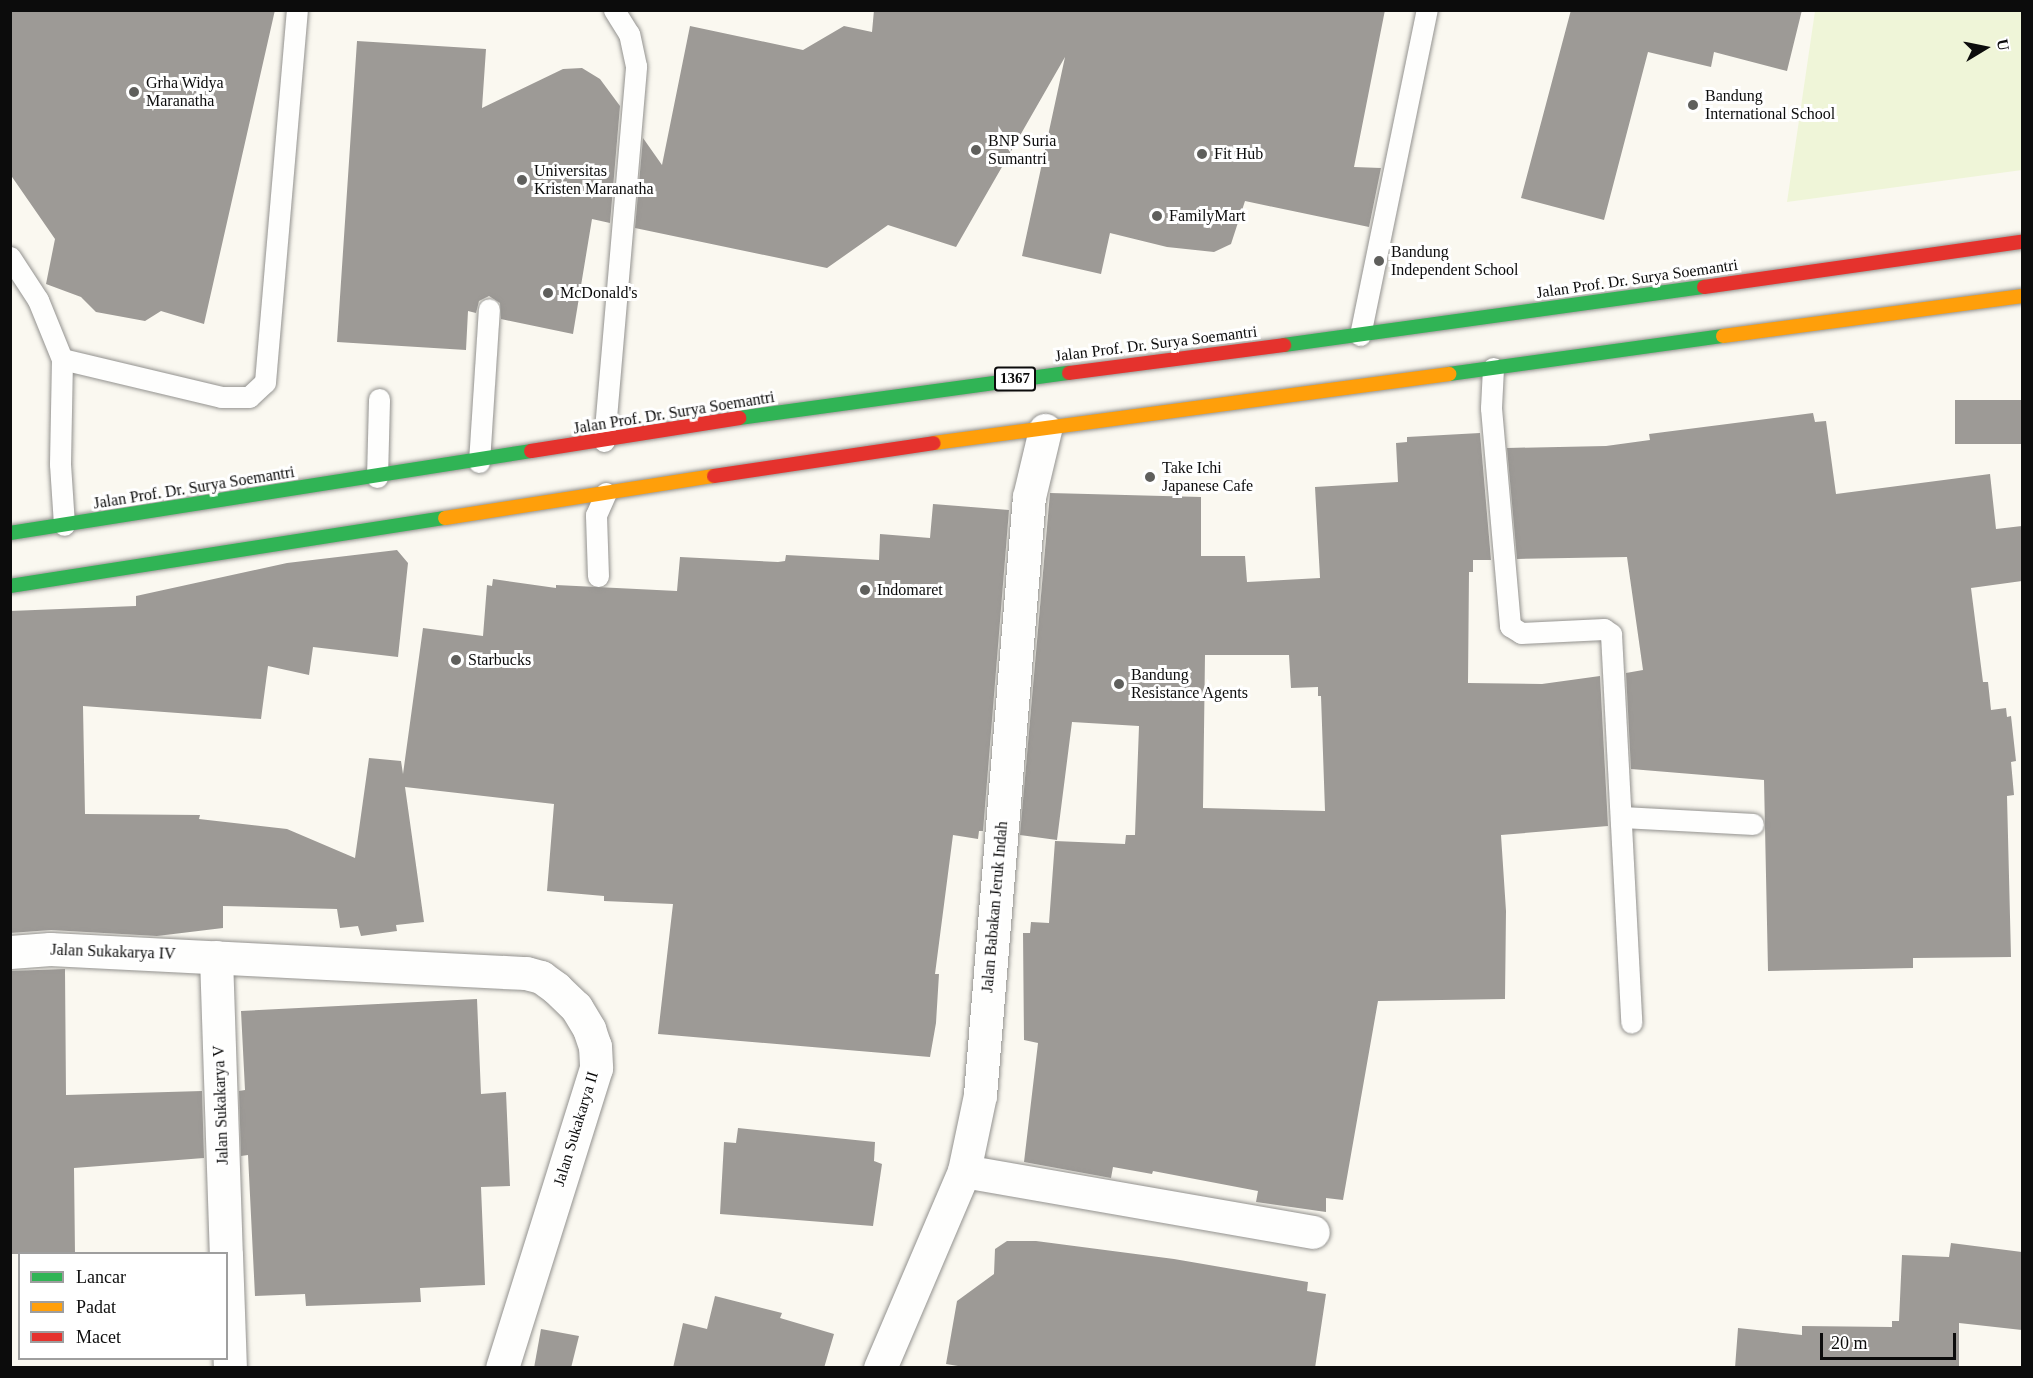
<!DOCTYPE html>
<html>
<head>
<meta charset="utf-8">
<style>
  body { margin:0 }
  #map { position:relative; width:2033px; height:1378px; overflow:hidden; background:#faf8f0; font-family:Georgia,serif }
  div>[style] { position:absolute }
  .pitch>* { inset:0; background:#eff5d8 }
  .building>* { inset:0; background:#9d9a96; transform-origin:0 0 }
  .roads { filter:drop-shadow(0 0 2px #93928f) drop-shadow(0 0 2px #93928f) }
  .lane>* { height:21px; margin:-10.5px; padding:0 10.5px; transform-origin:10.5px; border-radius:10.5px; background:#fefefd }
  .street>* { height:33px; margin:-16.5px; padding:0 16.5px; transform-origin:16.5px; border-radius:16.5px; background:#fefefd }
  .fast>* { height:14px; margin:-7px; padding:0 7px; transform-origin:7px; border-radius:7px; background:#30b455 }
  .slow>* { height:14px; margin:-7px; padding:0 7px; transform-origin:7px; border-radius:7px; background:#ff9f0a }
  .jam>* { height:14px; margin:-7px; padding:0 7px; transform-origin:7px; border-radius:7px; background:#e5322d }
  .dots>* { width:16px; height:16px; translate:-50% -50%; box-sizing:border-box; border:3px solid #fff; border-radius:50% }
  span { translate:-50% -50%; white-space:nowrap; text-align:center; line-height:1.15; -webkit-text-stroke:6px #fff; paint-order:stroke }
  .shield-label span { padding:2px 4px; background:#fff; border:2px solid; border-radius:4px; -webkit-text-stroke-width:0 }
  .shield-label { font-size:15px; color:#0c0c0c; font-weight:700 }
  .poi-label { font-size:16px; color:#0c0c0c }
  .left { translate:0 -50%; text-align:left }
  .street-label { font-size:16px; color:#0c0c0c }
  .frame { position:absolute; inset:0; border:12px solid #0c0c0c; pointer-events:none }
  .legend { position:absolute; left:18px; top:1252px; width:210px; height:108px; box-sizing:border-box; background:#fff; border:2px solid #9e9e9e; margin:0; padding:8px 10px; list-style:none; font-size:18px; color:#0c0c0c }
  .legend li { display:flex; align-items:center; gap:12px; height:30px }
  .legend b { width:30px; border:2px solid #9e9e9e }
  .north { position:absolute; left:1955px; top:18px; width:60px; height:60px; -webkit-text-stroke:4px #fff; paint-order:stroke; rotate:80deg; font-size:16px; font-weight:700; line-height:24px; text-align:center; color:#0c0c0c }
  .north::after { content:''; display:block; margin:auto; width:21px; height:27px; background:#0c0c0c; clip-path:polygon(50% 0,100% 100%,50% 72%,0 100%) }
  .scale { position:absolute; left:1820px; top:1333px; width:136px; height:27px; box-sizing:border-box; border:3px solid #0c0c0c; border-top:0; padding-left:8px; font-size:18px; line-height:21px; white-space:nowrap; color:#0c0c0c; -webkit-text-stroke:4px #fff; paint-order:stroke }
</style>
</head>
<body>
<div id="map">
  <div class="pitch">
    <div style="clip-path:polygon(1815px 11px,2022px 11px,2022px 170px,1787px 202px)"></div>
  </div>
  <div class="building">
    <div style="clip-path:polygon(10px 10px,275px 10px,204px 324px,161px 311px,145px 321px,96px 312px,81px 297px,46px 284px,55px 239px,10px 174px)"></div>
    <div style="clip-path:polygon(874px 10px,1385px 10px,1354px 167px,1381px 168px,1369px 227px,1245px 201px,1231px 244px,1214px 252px,1167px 247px,1110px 233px,1101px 274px,1022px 256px,1065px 57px,956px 247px,888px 225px,827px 268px,635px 228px,643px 138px,662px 165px,690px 26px,803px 50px,844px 26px,872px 32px)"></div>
    <div style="clip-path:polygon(1571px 10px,1802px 10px,1787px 71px,1714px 52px,1711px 67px,1648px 52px,1604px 220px,1521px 198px)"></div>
    <div style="clip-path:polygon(357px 41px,486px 49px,482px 108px,563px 69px,582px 68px,600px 79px,620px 106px,610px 223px,592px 219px,573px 334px,501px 319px,500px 303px,489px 296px,479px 301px,476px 313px,468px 311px,466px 350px,337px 342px)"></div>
    <div style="left:2022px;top:400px;width:44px;height:67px;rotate:90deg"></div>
    <div style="clip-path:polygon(1813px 413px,1815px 422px,1826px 421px,1836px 494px,1990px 474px,1996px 529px,2022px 526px,2022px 581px,1971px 588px,1983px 682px,1988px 682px,1991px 710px,2006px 708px,2007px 717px,2011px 716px,2016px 761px,2011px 762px,2014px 795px,2007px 796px,2011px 957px,1913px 958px,1913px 968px,1768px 971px,1764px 780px,1631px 769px,1626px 673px,1643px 670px,1627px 557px,1517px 559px,1507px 448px,1606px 446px,1650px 440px,1649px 434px)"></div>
    <div style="clip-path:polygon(evenodd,1480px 433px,1491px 560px,1473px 560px,1473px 572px,1469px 572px,1468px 683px,1542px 684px,1600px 676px,1608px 826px,1501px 835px,1506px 911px,1505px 999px,1378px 1001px,1343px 1200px,1326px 1198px,1326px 1212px,1256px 1202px,1258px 1191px,1153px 1171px,1152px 1174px,1113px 1167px,1111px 1178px,1024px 1162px,1038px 1043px,1024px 1040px,1023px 933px,1030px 933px,1031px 922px,1049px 923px,1055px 841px,1125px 844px,1126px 835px,1135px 835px,1139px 726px,1072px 722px,1057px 840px,1020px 835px,1050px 493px,1201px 497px,1201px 556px,1245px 556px,1247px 582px,1320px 578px,1315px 487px,1398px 482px,1396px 443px,1407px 442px,1407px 437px,1480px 433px,1205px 655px,1289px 655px,1291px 688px,1318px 687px,1318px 696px,1321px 696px,1325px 811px,1203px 808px,1205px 655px)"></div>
    <div style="clip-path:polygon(933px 504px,1009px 510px,983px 831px,979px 831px,978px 839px,953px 835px,935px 974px,939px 974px,936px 1023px,930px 1057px,658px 1034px,673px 904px,604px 901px,604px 896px,547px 891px,554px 804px,405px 787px,424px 922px,396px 925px,397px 931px,361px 936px,358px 926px,340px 928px,337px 909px,223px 906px,223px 928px,157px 936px,51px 930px,10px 933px,10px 611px,136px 606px,136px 596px,287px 563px,397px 550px,408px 563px,398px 657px,313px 647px,309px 675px,268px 666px,261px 719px,83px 706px,85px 814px,200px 815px,199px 819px,287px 829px,355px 858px,369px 758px,401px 761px,403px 774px,423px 628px,483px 636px,487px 585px,492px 586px,493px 579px,556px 588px,556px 585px,677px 591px,680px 557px,778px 562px,785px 561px,786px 555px,879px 560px,880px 534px,930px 538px)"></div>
    <div style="clip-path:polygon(65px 969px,66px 1095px,202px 1091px,204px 1158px,74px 1168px,75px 1254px,10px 1254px,10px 971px)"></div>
    <div style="clip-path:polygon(477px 999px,481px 1094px,506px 1092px,510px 1186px,481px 1187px,485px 1285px,420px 1288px,421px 1302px,306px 1306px,305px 1294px,255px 1296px,248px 1155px,241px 1156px,239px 1091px,245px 1090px,241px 1011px)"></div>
    <div style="clip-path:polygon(738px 1128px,875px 1142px,874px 1161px,882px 1164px,873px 1226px,720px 1214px,724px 1142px,736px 1143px)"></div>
    <div style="clip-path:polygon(1007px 1241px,1036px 1241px,1174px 1259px,1308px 1282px,1307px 1291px,1326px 1294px,1315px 1368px,970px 1368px,946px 1364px,957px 1301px,994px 1274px,995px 1249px)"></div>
    <div style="clip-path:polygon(1951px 1243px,2022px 1252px,2022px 1330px,1959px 1323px,1959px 1368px,1735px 1368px,1738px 1328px,1802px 1335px,1802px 1326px,1892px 1327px,1892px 1321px,1899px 1321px,1902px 1255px,1949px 1257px)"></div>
    <div style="clip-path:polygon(715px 1296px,782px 1313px,780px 1318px,834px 1334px,824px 1368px,673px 1368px,683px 1323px,707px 1329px)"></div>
    <div style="clip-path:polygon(541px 1329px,579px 1336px,571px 1368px,534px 1368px)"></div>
  </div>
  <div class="roads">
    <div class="lane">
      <div style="left:10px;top:257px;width:51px;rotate:56.9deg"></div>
      <div style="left:38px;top:300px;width:64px;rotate:67.9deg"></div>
      <div style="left:62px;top:359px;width:105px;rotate:91.1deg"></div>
      <div style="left:60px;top:464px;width:61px;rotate:86.2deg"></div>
      <div style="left:1360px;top:335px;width:332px;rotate:-78.4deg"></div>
      <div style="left:62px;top:359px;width:163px;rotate:13.4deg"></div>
      <div style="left:221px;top:397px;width:28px"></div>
      <div style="left:249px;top:397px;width:22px;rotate:-43deg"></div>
      <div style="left:265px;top:382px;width:373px;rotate:-85.1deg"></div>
      <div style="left:1493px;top:368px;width:40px;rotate:92.9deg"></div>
      <div style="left:1491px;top:408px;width:219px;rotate:85deg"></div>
      <div style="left:1510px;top:626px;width:13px;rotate:32deg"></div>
      <div style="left:1521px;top:633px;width:83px;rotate:-2.8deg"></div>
      <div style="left:1604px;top:629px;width:9px;rotate:36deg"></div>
      <div style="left:1611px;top:634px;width:389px;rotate:87deg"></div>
      <div style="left:604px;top:441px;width:376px;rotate:-85.1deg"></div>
      <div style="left:636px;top:66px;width:33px;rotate:-102deg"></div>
      <div style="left:629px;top:34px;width:28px;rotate:-122deg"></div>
      <div style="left:479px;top:462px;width:153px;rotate:-86.3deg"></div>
      <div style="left:377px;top:477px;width:78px;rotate:-88.5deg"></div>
      <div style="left:598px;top:576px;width:61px;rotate:-91.9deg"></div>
      <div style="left:596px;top:515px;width:24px;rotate:-66deg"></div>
      <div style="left:1623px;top:817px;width:130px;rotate:3.1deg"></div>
    </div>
    <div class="street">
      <div style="left:10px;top:952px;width:40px;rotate:-4.3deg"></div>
      <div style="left:50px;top:949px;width:477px;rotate:2.9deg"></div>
      <div style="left:526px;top:973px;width:16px;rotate:15deg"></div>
      <div style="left:541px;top:977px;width:19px;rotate:36deg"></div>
      <div style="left:556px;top:988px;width:28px;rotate:44deg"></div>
      <div style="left:576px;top:1007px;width:26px;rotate:59deg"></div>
      <div style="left:589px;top:1029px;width:18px;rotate:71deg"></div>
      <div style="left:595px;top:1046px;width:22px;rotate:87deg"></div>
      <div style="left:596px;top:1068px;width:314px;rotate:107.4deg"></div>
      <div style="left:216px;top:957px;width:297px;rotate:88.1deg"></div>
      <div style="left:964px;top:1171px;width:354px;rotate:9.9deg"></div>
      <div style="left:226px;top:1255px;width:113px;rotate:88deg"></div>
      <div style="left:880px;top:1368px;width:214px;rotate:-66.9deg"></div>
      <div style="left:964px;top:1171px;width:78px;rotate:-78.1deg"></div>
      <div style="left:980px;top:1095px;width:600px;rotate:-85.32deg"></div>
      <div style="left:1029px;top:497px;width:69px;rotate:-76.6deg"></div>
    </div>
    <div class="fast">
      <div style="left:1284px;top:345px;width:424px;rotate:-7.9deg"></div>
      <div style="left:1449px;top:374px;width:277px;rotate:-7.9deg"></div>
      <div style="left:739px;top:418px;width:333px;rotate:-7.8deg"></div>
      <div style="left:10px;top:533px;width:527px;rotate:-8.94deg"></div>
      <div style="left:10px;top:586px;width:440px;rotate:-8.9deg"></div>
    </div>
    <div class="slow">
      <div style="left:1723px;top:336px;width:302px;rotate:-7.6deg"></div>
      <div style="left:934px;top:443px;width:520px;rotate:-7.63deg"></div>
      <div style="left:445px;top:518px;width:272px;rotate:-8.9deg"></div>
    </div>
    <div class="jam">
      <div style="left:1704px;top:287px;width:321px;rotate:-8.1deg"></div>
      <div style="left:1069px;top:373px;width:217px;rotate:-7.4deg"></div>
      <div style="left:531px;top:451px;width:211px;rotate:-9deg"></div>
      <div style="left:714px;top:476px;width:222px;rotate:-8.5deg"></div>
    </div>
  </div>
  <div class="dots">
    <div style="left:134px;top:92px;background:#5f5f5c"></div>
    <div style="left:1693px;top:105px;background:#5f5f5c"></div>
    <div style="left:976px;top:150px;background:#5f5f5c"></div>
    <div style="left:1202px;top:154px;background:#5f5f5c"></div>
    <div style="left:522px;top:180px;background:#5f5f5c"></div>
    <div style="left:1157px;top:216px;background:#5f5f5c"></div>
    <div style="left:1379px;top:261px;background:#5f5f5c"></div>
    <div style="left:548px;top:293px;background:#5f5f5c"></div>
    <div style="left:1150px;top:477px;background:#5f5f5c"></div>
    <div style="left:865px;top:590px;background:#5f5f5c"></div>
    <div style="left:456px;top:660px;background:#5f5f5c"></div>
    <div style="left:1119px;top:684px;background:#5f5f5c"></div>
  </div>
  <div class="shield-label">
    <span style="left:1015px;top:379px">1367</span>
  </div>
  <div class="poi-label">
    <span class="left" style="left:146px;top:92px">Grha Widya<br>Maranatha</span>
    <span class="left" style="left:1705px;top:105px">Bandung<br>International School</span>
    <span class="left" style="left:988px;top:150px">BNP Suria<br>Sumantri</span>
    <span class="left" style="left:1214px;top:154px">Fit Hub</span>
    <span class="left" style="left:534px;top:180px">Universitas<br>Kristen Maranatha</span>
    <span class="left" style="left:1169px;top:216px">FamilyMart</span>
    <span class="left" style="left:1391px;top:261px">Bandung<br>Independent School</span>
    <span class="left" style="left:560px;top:293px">McDonald's</span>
    <span class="left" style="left:1162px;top:477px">Take Ichi<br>Japanese Cafe</span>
    <span class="left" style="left:877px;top:590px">Indomaret</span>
    <span class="left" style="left:468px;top:660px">Starbucks</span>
    <span class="left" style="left:1131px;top:684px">Bandung<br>Resistance Agents</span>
  </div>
  <div class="street-label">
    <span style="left:1637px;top:279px;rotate:-8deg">Jalan Prof. Dr. Surya Soemantri</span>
    <span style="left:1156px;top:344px;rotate:-7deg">Jalan Prof. Dr. Surya Soemantri</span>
    <span style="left:674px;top:413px;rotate:-9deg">Jalan Prof. Dr. Surya Soemantri</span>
    <span style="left:194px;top:488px;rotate:-9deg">Jalan Prof. Dr. Surya Soemantri</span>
    <span style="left:995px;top:907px;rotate:-85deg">Jalan Babakan Jeruk Indah</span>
    <span style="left:113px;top:952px;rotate:2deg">Jalan Sukakarya IV</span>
    <span style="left:221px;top:1105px;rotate:-92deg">Jalan Sukakarya V</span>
    <span style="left:576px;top:1129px;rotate:-73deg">Jalan Sukakarya II</span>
  </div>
  <div class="frame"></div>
  <ul class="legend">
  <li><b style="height:8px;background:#30b455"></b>Lancar</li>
  <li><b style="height:8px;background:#ff9f0a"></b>Padat</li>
  <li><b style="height:8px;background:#e5322d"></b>Macet</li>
  </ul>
  <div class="north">U</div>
  <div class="scale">20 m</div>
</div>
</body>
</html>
